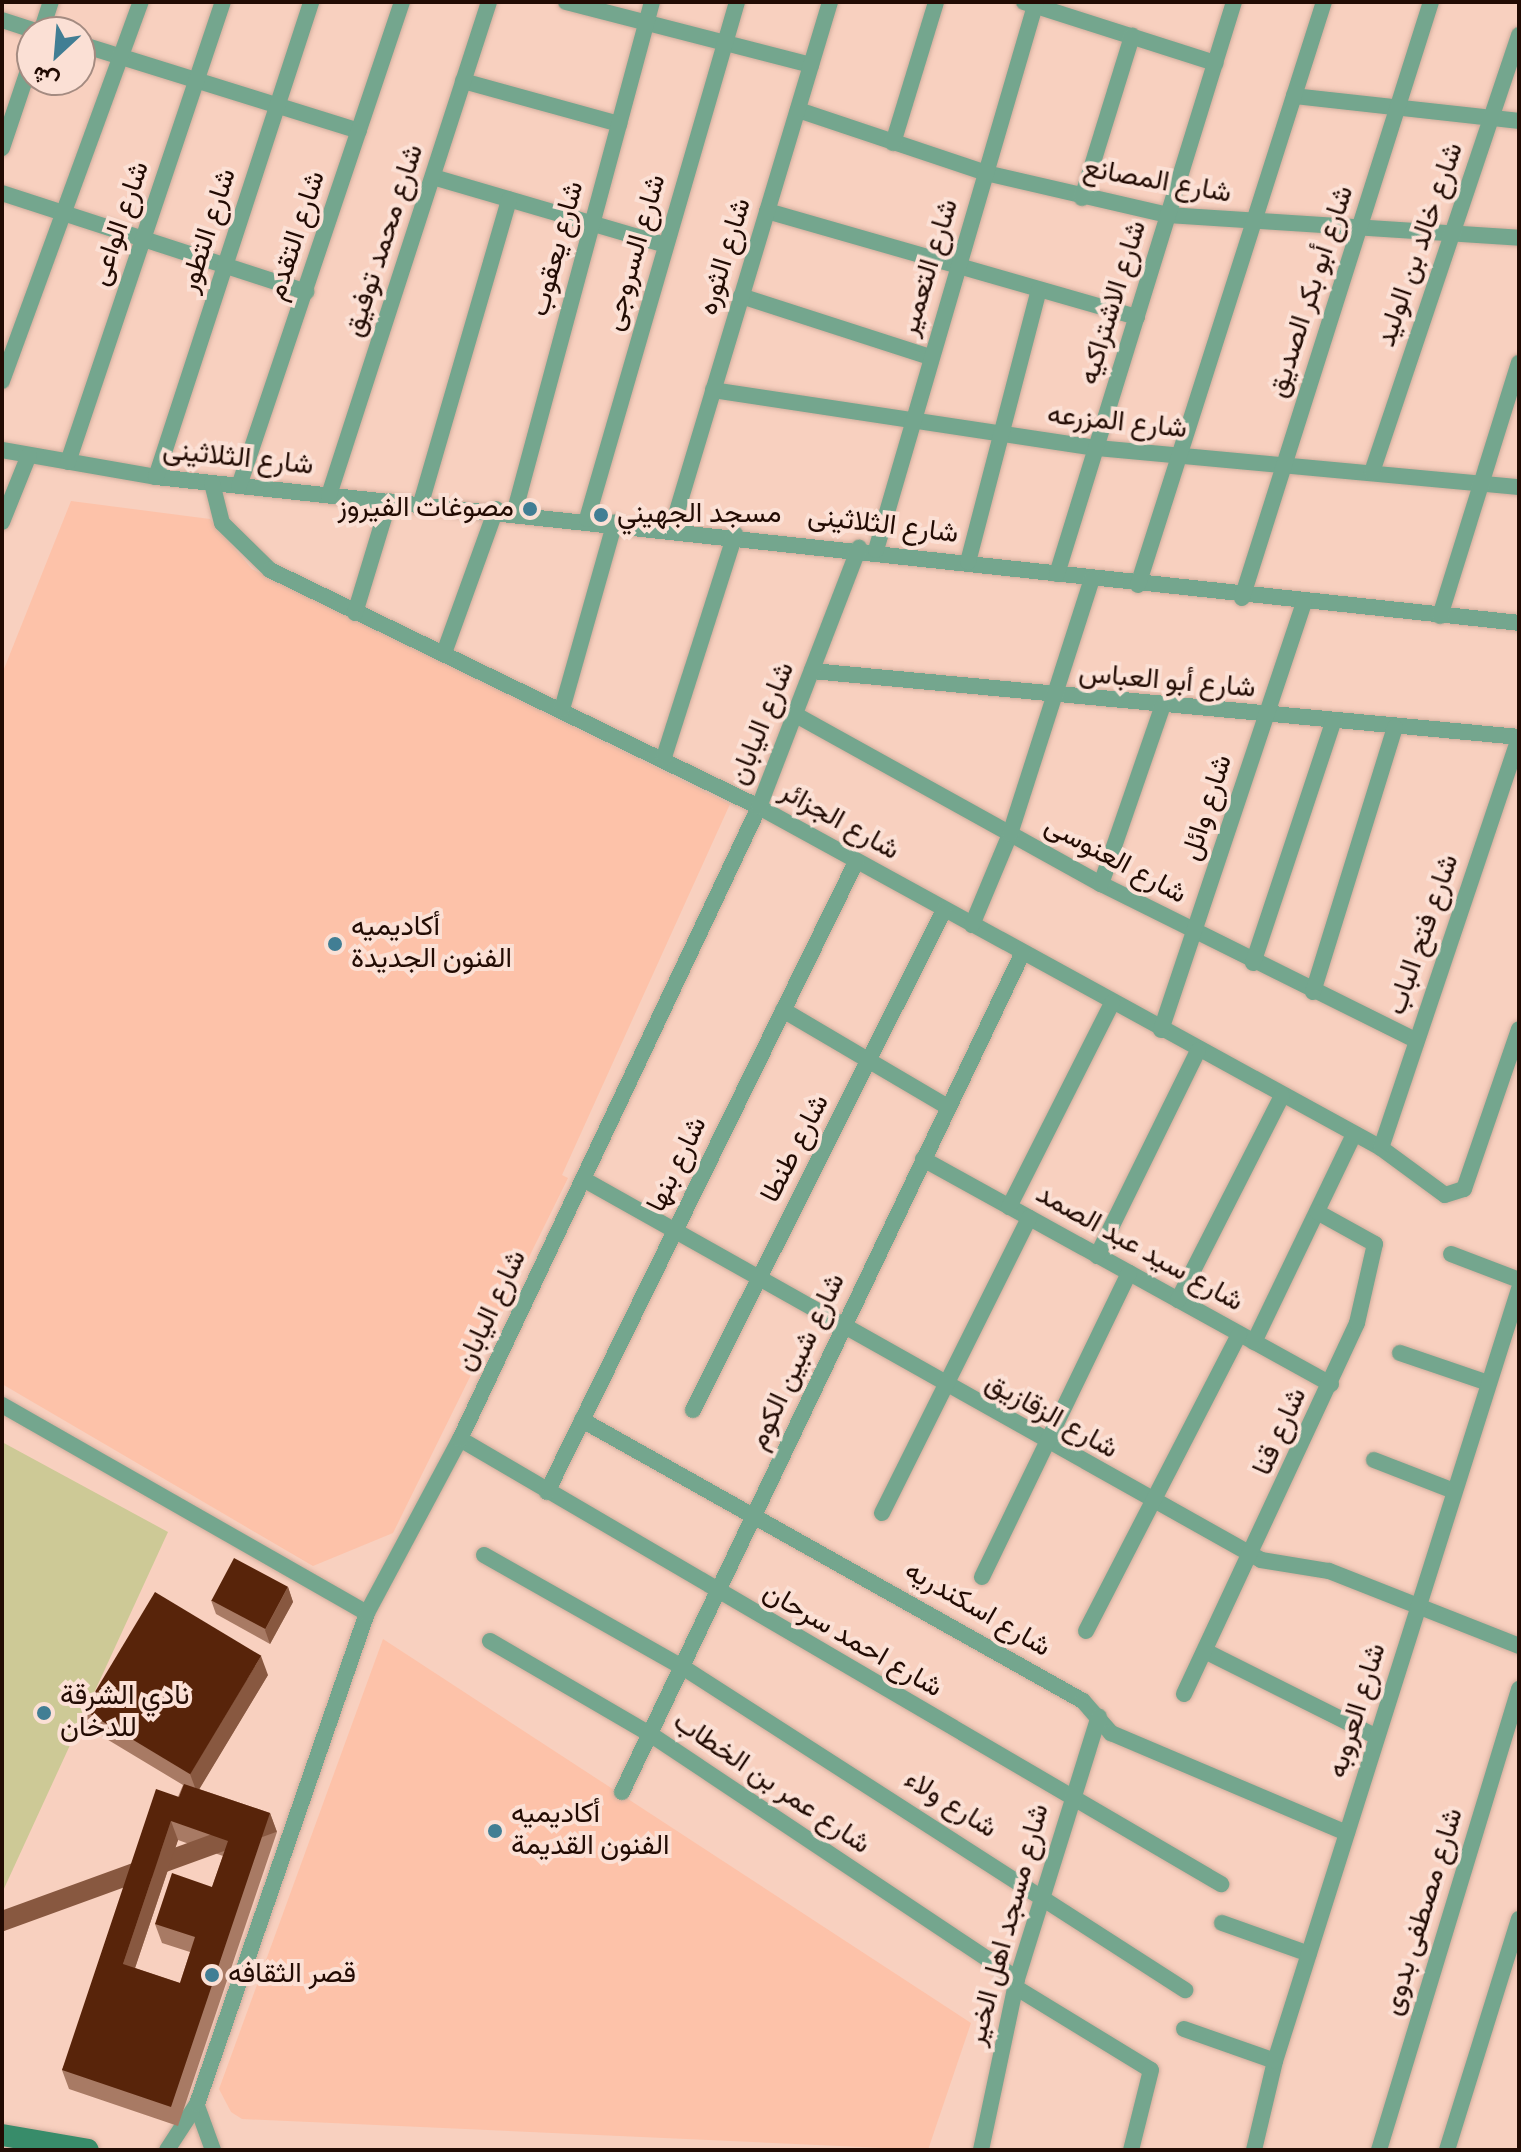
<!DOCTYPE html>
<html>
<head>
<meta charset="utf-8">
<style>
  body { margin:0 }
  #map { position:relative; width:1521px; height:2152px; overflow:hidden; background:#f8d0bf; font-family:Overpass,Vazirmatn,sans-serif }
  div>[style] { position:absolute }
  .built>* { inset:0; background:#fdc2a9 }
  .green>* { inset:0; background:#cdc996 }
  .roads { filter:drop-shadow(0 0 2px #d1ad9d) drop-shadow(0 0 2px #d1ad9d) }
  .minor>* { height:16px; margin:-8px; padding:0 8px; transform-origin:8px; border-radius:8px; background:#74a68e }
  .secondary>* { height:22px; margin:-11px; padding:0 11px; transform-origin:11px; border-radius:11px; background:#388c6a }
  .wall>* { inset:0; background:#a87a64 }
  .shaded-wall>* { inset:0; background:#885840; transform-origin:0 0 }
  .building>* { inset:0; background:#58240a; transform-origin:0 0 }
  .dots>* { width:22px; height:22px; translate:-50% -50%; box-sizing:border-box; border:4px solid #fbe0d5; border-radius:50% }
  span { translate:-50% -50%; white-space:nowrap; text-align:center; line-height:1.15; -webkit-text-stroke:8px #fbe0d5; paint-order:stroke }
  .street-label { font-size:28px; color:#220b03 }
  .poi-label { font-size:28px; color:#220b03 }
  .right { translate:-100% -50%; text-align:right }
  .left { translate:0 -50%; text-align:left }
  .frame { position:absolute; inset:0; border:4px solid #220b03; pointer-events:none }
  .north { position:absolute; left:16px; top:16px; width:80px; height:80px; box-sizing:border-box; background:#fbe0d5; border:2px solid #a48b81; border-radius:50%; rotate:206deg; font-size:22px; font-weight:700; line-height:32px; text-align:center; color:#220b03 }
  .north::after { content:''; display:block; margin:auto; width:28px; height:36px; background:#417e94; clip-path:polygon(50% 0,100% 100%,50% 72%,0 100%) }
</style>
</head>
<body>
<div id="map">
  <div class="built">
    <div style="clip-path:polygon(71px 501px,210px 519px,252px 569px,730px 804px,562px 1175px,568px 1178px,393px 1533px,313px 1566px,2px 1384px,2px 674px)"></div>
    <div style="clip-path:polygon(383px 1639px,971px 2023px,928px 2150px,242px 2119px,231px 2112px,219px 2089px)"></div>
  </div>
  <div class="green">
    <div style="clip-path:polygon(2px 1442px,168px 1532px,2px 1893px)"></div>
  </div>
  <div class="roads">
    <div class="minor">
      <div style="left:566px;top:2px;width:253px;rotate:14.4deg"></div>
      <div style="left:1024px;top:2px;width:201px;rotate:17.7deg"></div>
      <div style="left:2px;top:20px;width:40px;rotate:18deg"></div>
      <div style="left:41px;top:32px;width:32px;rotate:-72deg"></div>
      <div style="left:80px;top:44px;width:292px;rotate:17.3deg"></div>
      <div style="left:463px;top:81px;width:162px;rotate:15.4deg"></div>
      <div style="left:1294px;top:96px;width:226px;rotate:6.3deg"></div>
      <div style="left:798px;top:110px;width:198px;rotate:18.5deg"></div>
      <div style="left:986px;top:173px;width:187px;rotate:13deg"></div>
      <div style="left:1168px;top:215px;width:352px;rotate:3.7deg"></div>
      <div style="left:893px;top:143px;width:147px;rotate:-73deg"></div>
      <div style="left:2px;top:148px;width:94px;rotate:-71.4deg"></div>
      <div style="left:433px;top:177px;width:242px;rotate:16.3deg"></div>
      <div style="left:2px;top:193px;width:320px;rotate:18deg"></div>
      <div style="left:1082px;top:198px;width:170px;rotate:-72.8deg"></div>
      <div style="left:767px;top:211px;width:385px;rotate:16deg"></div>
      <div style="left:741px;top:296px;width:199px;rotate:17.9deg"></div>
      <div style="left:2px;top:381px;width:404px;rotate:-69.9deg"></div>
      <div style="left:713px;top:390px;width:388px;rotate:8.6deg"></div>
      <div style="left:1097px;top:448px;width:424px;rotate:5.3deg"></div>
      <div style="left:2px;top:450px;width:156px;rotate:9.9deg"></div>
      <div style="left:156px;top:477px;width:1371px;rotate:6.11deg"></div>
      <div style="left:68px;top:462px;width:485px;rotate:-71.4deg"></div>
      <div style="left:1372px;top:472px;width:461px;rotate:-71.4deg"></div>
      <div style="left:156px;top:477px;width:500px;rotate:-71.9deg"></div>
      <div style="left:212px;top:483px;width:41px;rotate:76deg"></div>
      <div style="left:222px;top:523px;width:67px;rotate:44.4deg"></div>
      <div style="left:270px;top:570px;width:543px;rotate:25.86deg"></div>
      <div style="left:759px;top:807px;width:709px;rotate:28.73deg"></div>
      <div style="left:1381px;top:1148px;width:79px;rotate:36.3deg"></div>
      <div style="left:1445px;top:1195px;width:20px;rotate:-18deg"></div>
      <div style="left:1464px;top:1189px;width:169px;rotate:-71deg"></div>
      <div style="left:239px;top:486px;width:511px;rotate:-71.39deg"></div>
      <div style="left:329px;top:495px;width:518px;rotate:-72.02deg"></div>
      <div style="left:421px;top:503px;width:316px;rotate:-73.8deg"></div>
      <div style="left:515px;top:510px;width:526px;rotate:-74.91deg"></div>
      <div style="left:587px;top:519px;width:538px;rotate:-73.82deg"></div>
      <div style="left:2px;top:522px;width:72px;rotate:-68.1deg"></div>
      <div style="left:672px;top:528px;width:549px;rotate:-73.28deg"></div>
      <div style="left:876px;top:550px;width:571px;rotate:-73.72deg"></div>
      <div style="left:968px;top:562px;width:281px;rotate:-75.4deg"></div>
      <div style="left:1057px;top:574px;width:599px;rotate:-72.81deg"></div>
      <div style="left:1138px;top:585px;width:612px;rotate:-72.31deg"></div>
      <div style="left:1242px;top:598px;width:625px;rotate:-72.41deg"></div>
      <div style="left:355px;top:613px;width:117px;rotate:-73.1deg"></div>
      <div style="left:1440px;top:616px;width:265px;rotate:-72.7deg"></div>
      <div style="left:444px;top:653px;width:153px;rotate:-70.1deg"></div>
      <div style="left:812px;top:671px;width:710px;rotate:5.33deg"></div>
      <div style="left:562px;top:709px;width:194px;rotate:-74.2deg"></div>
      <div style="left:796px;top:715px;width:349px;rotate:29deg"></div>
      <div style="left:1101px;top:884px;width:351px;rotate:26.4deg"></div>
      <div style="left:664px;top:757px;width:234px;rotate:-72.3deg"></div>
      <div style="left:1101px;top:884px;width:186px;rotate:-70.9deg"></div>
      <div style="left:972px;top:925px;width:99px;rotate:-67.3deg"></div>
      <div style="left:1010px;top:834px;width:268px;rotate:-72.2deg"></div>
      <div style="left:1253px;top:963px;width:253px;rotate:-71.6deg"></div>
      <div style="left:1313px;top:992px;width:277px;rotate:-72.8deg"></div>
      <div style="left:783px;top:1010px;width:191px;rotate:30.5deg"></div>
      <div style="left:1161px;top:1030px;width:450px;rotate:-71.5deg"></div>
      <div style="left:1381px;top:1148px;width:432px;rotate:-71.4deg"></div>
      <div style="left:923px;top:1159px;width:466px;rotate:28.9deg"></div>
      <div style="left:583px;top:1179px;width:778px;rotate:29.33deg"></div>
      <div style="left:1261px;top:1560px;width:69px;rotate:9.2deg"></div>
      <div style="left:1329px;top:1571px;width:204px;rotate:21.5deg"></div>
      <div style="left:1009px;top:1207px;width:229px;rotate:-63.2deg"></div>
      <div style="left:1451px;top:1254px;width:73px;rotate:20.9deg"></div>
      <div style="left:1097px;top:1256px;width:229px;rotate:-63.8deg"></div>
      <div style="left:1178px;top:1300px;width:229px;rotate:-63deg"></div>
      <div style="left:1254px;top:1342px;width:231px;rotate:-64.3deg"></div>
      <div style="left:1400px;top:1353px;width:93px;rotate:18.8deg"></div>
      <div style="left:2px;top:1405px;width:420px;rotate:29.7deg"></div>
      <div style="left:693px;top:1410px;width:559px;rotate:-63.34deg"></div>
      <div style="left:582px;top:1420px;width:574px;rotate:29.29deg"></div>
      <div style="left:1083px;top:1701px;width:43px;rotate:48.8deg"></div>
      <div style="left:1111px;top:1733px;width:256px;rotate:23deg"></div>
      <div style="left:460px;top:1439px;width:882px;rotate:30.32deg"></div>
      <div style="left:1374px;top:1460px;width:86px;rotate:21.2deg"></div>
      <div style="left:547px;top:1492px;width:702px;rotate:-63.87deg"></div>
      <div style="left:882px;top:1513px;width:330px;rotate:-63.5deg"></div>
      <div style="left:484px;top:1555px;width:230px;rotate:29.5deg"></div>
      <div style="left:684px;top:1668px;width:596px;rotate:32.73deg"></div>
      <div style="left:982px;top:1577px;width:338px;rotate:-64.2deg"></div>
      <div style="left:1086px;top:1631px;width:334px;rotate:-62.7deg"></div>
      <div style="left:490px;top:1641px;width:185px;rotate:30.2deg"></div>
      <div style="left:650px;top:1734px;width:441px;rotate:33.7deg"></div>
      <div style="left:1205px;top:1651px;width:192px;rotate:26.6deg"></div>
      <div style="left:1184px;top:1694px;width:409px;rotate:-65deg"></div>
      <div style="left:1357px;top:1323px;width:81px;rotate:-77.2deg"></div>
      <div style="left:1375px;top:1244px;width:66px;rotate:-151.1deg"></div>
      <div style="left:622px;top:1792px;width:929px;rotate:-64.48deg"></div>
      <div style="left:1222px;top:1923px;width:92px;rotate:19.6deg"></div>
      <div style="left:1015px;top:1987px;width:159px;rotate:31.4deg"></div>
      <div style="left:1151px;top:2070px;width:82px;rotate:104deg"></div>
      <div style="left:1184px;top:2029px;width:96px;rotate:19.4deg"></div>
      <div style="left:197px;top:2106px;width:47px;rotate:70deg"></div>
      <div style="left:167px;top:2150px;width:55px;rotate:-56.9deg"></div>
      <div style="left:197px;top:2104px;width:520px;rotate:-70.9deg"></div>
      <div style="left:367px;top:1613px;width:197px;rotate:-61.9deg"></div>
      <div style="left:460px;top:1439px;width:699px;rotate:-64.68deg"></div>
      <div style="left:759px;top:807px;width:278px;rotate:-68.9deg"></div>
      <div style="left:981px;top:2150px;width:175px;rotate:-78.1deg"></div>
      <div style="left:1017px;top:1979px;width:275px;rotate:-72.7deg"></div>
      <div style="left:1254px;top:2150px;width:91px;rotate:-76.7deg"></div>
      <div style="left:1275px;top:2061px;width:810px;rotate:-72.46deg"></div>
      <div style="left:1379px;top:2150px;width:482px;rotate:-73.1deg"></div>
      <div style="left:1447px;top:2150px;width:242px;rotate:-72.7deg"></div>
    </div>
    <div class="secondary">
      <div style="left:2px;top:2135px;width:87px;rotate:9.9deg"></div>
    </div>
  </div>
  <div class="wall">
    <div style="clip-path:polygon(288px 1587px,293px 1602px,270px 1644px,216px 1614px,211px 1600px)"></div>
    <div style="clip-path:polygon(evenodd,268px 1675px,199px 1789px,270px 1813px,277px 1832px,178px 2126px,69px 2089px,62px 2070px,183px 1785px,90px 1729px,83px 1710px,268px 1675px,178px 1840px,223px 1856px,212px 1887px,155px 1924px,162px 1943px,190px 1952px,180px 1983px,135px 1968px,178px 1840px)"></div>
  </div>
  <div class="shaded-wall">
    <div style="clip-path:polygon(288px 1587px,293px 1602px,270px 1644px,265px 1630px)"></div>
    <div style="clip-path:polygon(261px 1656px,268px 1675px,197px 1793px,190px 1774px)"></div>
    <div style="left:270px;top:1813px;width:20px;height:310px;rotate:70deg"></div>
    <div style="clip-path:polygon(171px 1821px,178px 1840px,130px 1983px,123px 1964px)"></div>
  </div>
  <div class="building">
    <div style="left:234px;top:1558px;width:61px;height:48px;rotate:28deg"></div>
    <div style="left:155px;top:1592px;width:124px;height:138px;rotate:31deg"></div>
    <div style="clip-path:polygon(evenodd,184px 1784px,270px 1813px,171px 2107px,62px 2070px,156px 1789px,179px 1797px,184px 1784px,171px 1821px,228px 1841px,212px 1887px,172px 1873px,155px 1924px,195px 1937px,180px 1983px,123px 1964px,171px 1821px)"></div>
  </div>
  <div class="dots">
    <div style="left:530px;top:509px;background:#417e94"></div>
    <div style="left:601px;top:515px;background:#417e94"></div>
    <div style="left:335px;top:944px;background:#417e94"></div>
    <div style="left:44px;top:1713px;background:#417e94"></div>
    <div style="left:495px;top:1831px;background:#417e94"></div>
    <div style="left:212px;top:1975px;background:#417e94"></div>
  </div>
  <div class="street-label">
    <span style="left:1157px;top:182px;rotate:10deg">شارع المصانع</span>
    <span style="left:121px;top:224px;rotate:-71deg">شارع الواعى</span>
    <span style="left:209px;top:231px;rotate:-72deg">شارع التطور</span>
    <span style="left:297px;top:236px;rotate:-72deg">شارع التقدم</span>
    <span style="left:385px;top:241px;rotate:-72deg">شارع محمد توفيق</span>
    <span style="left:1421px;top:245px;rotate:-71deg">شارع خالد بن الوليد</span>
    <span style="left:558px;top:249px;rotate:-75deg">شارع يعقوب</span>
    <span style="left:636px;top:253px;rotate:-74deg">شارع السروجى</span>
    <span style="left:726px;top:257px;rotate:-73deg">شارع الثوره</span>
    <span style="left:930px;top:268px;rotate:-73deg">شارع التعمير</span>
    <span style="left:1312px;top:292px;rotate:-72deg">شارع أبو بكر الصديق</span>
    <span style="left:1114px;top:303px;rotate:-73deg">شارع الاشتراكيه</span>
    <span style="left:1117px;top:423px;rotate:6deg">شارع المزرعه</span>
    <span style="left:238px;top:459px;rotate:6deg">شارع الثلاثينى</span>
    <span style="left:883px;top:526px;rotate:7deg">شارع الثلاثينى</span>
    <span style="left:1167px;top:682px;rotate:5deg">شارع أبو العباس</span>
    <span style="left:763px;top:724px;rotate:-68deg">شارع اليابان</span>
    <span style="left:1208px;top:808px;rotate:-72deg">شارع وائل</span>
    <span style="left:839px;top:822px;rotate:29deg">شارع الجزائر</span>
    <span style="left:1115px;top:861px;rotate:28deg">شارع العنوسى</span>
    <span style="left:1424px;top:935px;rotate:-71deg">شارع فتح الباب</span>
    <span style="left:796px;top:1149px;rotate:-63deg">شارع طنطا</span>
    <span style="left:678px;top:1165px;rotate:-64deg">شارع بنها</span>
    <span style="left:1139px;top:1249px;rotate:29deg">شارع سيد عبد الصمد</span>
    <span style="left:492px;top:1311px;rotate:-65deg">شارع اليابان</span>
    <span style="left:798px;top:1362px;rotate:-65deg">شارع شبين الكوم</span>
    <span style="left:1051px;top:1417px;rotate:29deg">شارع الزقازيق</span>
    <span style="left:1281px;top:1432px;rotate:-66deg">شارع قنا</span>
    <span style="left:977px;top:1610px;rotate:30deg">شارع اسكندريه</span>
    <span style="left:852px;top:1641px;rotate:30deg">شارع احمد سرحان</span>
    <span style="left:1358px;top:1711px;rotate:-73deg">شارع العروبه</span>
    <span style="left:771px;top:1784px;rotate:34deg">شارع عمر بن الخطاب</span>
    <span style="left:950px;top:1805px;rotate:32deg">شارع ولاء</span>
    <span style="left:1424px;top:1912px;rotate:-73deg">شارع مصطفى بدوى</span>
    <span style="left:1009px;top:1925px;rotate:-75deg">شارع مسجد اهل الخير</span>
  </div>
  <div class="poi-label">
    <span class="right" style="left:514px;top:509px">مصوغات الفيروز</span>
    <span class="left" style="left:617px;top:515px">مسجد الجهيني</span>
    <span class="left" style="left:351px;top:944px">أكاديميه<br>الفنون الجديدة</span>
    <span class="left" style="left:60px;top:1713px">نادي الشرقة<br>للدخان</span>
    <span class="left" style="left:511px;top:1831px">أكاديميه<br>الفنون القديمة</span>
    <span class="left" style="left:228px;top:1975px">قصر الثقافه</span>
  </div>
  <div class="frame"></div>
  <div class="north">ش</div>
</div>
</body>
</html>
